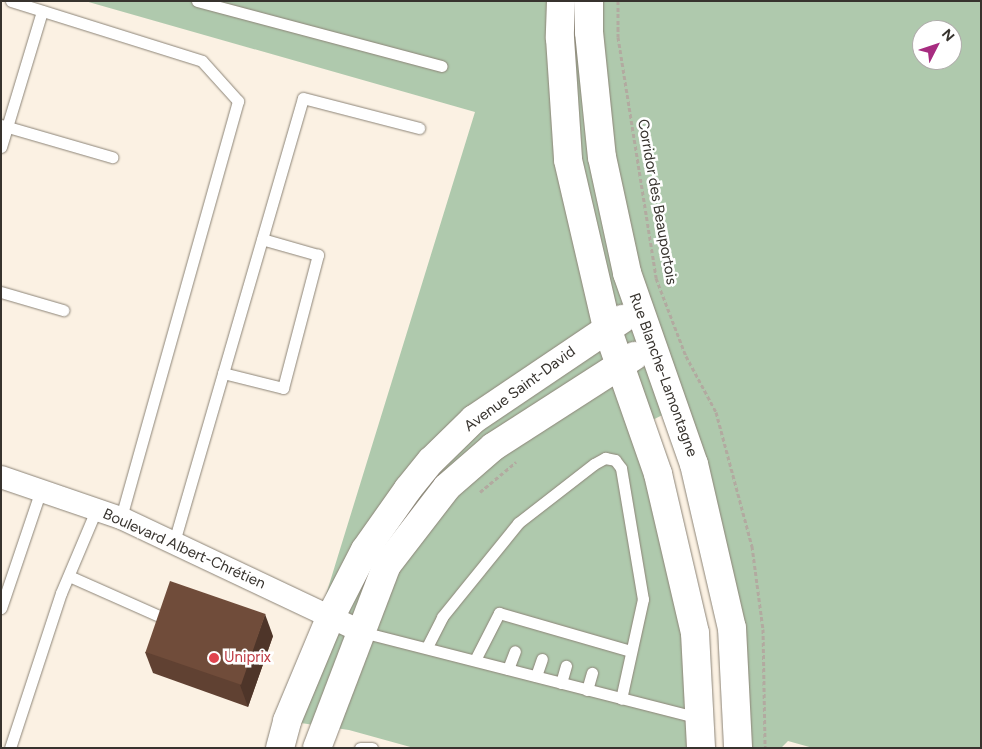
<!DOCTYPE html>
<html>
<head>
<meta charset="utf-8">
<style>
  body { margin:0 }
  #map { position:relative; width:982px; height:749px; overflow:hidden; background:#fbf1e3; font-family:Figtree,sans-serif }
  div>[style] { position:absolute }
  .green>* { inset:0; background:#afc9ad }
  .path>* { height:3px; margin-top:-1.5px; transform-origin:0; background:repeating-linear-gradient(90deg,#b2aaa0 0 4px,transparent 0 6.5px) }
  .roads { filter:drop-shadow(0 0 1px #8c8477) drop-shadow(0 0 1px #8c8477) }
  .lane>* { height:11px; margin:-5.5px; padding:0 5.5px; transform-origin:5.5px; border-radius:5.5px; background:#fff }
  .street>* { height:22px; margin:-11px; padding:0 11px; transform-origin:11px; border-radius:11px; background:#fff }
  .secondary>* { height:28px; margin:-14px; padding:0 14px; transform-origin:14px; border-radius:14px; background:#fff }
  .wall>* { inset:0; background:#604132 }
  .shaded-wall>* { inset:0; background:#4e3529 }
  .building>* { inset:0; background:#704c3a; transform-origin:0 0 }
  .dots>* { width:14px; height:14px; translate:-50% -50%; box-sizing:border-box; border:2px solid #fff; border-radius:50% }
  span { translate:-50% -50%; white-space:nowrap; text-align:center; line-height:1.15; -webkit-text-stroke:5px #fff; paint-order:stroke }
  .street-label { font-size:15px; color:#37332e }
  .health-label { font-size:15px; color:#be3a42 }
  .left { translate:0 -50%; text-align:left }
  .frame { position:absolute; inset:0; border:2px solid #37332e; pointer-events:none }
  .north { position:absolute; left:912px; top:20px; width:50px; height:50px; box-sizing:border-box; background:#fff; border:1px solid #afadab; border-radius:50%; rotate:49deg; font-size:14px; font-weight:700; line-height:20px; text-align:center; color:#37332e }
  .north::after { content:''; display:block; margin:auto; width:18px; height:22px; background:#a72c80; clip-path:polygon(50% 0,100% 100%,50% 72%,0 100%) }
</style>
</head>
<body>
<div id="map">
  <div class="green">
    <div style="clip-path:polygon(evenodd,85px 1px,981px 1px,981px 748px,813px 748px,788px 741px,781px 748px,738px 748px,732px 628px,674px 409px,641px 426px,658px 474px,701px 748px,414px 748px,349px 730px,287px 721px,475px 112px,85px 1px,922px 30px,952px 30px,952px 60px,922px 60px,922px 30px)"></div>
  </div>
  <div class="path">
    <div style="left:618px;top:1px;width:36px;rotate:90deg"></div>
    <div style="left:618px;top:37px;width:244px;rotate:81deg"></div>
    <div style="left:656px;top:278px;width:84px;rotate:69deg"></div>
    <div style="left:686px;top:356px;width:64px;rotate:61.8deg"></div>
    <div style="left:716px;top:412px;width:139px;rotate:75deg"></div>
    <div style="left:752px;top:546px;width:84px;rotate:82.5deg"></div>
    <div style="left:763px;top:629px;width:119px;rotate:89deg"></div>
    <div style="left:480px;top:492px;width:47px;rotate:-39.8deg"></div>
  </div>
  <div class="roads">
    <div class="lane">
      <div style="left:11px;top:1px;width:200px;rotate:17.4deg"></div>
      <div style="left:202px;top:61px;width:54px;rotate:48deg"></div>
      <div style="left:238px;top:101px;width:433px;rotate:105.7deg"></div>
      <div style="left:197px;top:1px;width:253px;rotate:14.9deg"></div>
      <div style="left:1px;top:125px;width:116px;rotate:16.1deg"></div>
      <div style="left:1px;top:147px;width:142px;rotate:-73.2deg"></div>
      <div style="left:1px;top:292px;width:65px;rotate:16.2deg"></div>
      <div style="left:223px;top:373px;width:62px;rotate:14deg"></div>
      <div style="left:283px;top:388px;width:138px;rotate:-75.3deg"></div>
      <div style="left:318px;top:255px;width:58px;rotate:-164.1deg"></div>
      <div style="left:174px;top:542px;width:462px;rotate:-73.8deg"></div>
      <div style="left:303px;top:98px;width:120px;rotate:14.5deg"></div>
      <div style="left:69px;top:576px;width:106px;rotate:23.9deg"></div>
      <div style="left:1px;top:608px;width:125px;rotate:-71.3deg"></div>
      <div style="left:362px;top:632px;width:348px;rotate:14.3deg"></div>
      <div style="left:427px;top:647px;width:34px;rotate:-63deg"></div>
      <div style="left:442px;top:617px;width:121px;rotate:-51deg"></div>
      <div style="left:518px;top:523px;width:96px;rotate:-37.8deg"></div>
      <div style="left:594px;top:464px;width:13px;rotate:-29deg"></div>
      <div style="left:605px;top:458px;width:10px;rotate:11deg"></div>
      <div style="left:615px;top:460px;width:10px;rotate:53deg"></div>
      <div style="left:621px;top:468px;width:133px;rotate:80.5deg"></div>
      <div style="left:643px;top:599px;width:102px;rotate:102.4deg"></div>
      <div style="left:475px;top:660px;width:53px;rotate:-62.9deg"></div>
      <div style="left:499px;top:613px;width:137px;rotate:16.1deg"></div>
      <div style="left:508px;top:669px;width:19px;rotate:-69deg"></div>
      <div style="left:536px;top:676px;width:18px;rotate:-71deg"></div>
      <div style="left:561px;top:683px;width:18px;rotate:-74deg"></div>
      <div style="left:587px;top:690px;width:18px;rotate:-74deg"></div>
      <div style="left:10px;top:748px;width:163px;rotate:-71.8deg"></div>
      <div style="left:61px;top:593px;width:90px;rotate:-67.1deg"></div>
      <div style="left:360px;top:748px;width:12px"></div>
    </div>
    <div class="street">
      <div style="left:1px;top:477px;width:127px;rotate:18.9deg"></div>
      <div style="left:121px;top:518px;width:267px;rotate:25.3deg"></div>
    </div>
    <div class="secondary">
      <div style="left:561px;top:1px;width:37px;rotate:92deg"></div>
      <div style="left:560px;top:38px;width:122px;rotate:86.2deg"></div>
      <div style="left:568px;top:160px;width:172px;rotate:76.9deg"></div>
      <div style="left:607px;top:328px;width:155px;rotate:70.7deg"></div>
      <div style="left:658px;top:474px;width:163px;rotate:76.9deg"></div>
      <div style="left:695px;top:633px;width:115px;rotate:87deg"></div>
      <div style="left:589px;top:1px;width:31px;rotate:90deg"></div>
      <div style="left:589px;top:32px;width:126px;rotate:84.1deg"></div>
      <div style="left:602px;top:157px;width:119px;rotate:77.8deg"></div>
      <div style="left:627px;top:273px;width:202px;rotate:70.7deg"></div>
      <div style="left:694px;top:464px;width:168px;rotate:77deg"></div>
      <div style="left:732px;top:628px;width:120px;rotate:87.1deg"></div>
      <div style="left:280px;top:748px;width:28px;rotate:-75deg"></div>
      <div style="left:287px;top:721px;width:112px;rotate:-67.3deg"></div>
      <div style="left:330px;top:618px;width:76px;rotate:-62.8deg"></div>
      <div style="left:365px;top:550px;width:75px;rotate:-54.8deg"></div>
      <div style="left:408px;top:489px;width:36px;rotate:-51deg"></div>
      <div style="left:431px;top:461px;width:60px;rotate:-44.3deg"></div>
      <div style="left:474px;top:419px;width:179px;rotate:-34deg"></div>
      <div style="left:317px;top:748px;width:196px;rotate:-69.1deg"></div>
      <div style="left:387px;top:565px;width:98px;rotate:-52.4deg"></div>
      <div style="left:447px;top:487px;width:61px;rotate:-41deg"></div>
      <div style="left:493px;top:447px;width:168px;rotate:-32.8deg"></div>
    </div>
  </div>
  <div class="wall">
    <div style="clip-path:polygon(273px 636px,248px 707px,153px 673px,145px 652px)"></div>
  </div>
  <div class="shaded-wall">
    <div style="clip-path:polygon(265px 614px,273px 636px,248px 707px,240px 685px)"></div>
  </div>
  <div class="building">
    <div style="left:170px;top:581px;width:101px;height:75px;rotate:19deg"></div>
  </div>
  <div class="dots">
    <div style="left:214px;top:658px;background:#e0444e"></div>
  </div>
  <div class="street-label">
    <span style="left:657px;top:202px;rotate:80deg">Corridor des Beauportois</span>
    <span style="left:663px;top:375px;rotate:70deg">Rue Blanche-Lamontagne</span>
    <span style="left:520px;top:389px;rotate:-36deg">Avenue Saint-David</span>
    <span style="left:184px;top:549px;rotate:24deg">Boulevard Albert-Chrétien</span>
  </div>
  <div class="health-label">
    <span class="left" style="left:224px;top:658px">Uniprix</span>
  </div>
  <div class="frame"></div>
  <div class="north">N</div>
</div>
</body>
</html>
